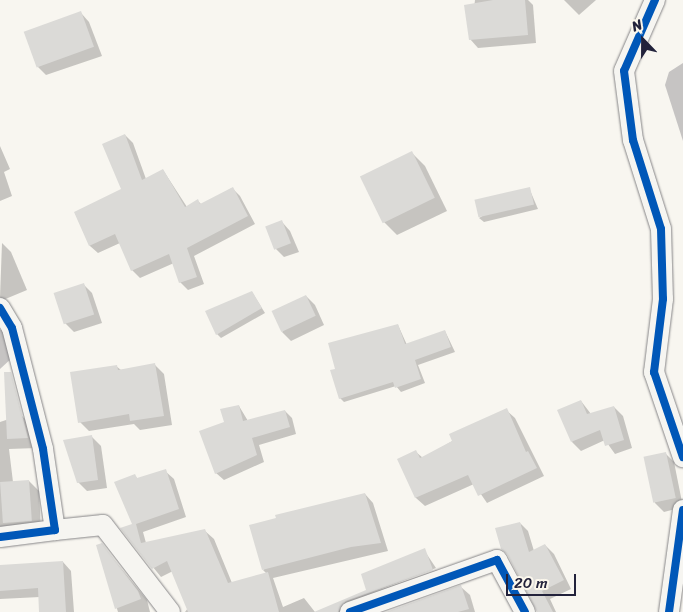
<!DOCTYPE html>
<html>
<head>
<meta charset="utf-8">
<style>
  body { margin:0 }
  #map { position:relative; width:683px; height:612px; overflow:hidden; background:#f8f6f0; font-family:Sriracha,sans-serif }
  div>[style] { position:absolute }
  .water>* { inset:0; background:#c6c4c3 }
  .shadow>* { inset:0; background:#0003 }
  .building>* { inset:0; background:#dbdad7; transform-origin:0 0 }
  .roads { filter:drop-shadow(0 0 1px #878688) drop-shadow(0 0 1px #878688) }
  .minor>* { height:20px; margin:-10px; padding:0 10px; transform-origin:10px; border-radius:10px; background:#f6f5f1 }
  .cycleway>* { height:8px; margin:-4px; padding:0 4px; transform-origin:4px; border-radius:4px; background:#0057b8 }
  span { translate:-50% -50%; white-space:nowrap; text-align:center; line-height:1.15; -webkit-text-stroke:5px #fbf7ec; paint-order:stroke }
  .north { position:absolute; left:618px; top:15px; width:50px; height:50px; -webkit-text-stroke:4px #fbf7ec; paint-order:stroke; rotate:338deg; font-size:14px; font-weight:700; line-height:20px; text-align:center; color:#22223b }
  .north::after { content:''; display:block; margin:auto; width:18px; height:22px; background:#22223b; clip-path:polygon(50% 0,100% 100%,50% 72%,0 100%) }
  .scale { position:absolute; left:506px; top:574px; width:70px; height:22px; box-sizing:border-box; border:2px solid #22223b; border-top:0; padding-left:6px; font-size:15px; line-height:18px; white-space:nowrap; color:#22223b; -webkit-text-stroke:4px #fbf7ec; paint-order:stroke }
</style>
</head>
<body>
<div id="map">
  <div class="water">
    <div style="clip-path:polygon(683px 63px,683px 141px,665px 85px,669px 72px)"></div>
    <div style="clip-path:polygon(0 330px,6px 331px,13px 357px,0 369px)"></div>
  </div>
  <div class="shadow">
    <div style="clip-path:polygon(475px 0,528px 0,533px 5px,536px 43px,478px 48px,470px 39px)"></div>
    <div style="clip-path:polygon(564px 0,596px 0,579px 15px)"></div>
    <div style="clip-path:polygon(81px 13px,89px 22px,102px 56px,46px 75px,37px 66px)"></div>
    <div style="clip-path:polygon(125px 135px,133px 143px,146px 179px,163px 170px,187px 207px,198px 201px,202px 205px,232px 188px,240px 196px,255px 224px,194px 256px,204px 284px,188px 290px,180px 282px,174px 263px,140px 278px,132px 270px,120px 243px,98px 253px,90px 246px,75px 213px,122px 190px)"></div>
    <div style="clip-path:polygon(0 146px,10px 169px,4px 172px,12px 196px,0 201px)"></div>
    <div style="clip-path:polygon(412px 153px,425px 166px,447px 211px,397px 235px,384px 222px)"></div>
    <div style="clip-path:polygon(529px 188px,538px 209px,484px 222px,479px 218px)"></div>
    <div style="clip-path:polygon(282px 222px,290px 231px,299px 252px,284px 257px,275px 248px)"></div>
    <div style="clip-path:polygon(2px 243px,11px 252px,27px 290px,3px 300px,0 297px)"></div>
    <div style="clip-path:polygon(83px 284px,92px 293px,102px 323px,74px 332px,65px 323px)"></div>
    <div style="clip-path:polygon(252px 292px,265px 313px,221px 338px,217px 334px)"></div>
    <div style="clip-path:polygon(306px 296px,315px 305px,324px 325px,291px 341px,282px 332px)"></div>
    <div style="clip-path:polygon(398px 325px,407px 345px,445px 331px,455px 352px,418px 365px,425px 383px,401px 392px,396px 386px,344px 402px,340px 398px,336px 370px)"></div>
    <div style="clip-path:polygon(155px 365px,164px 374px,172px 425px,140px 430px,134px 424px,89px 431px,80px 422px,116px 366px,121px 370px)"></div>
    <div style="clip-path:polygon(581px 401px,591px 414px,614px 407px,623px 416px,632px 448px,615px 454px,605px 440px,581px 451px,572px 442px)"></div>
    <div style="clip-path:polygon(239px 406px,248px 421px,285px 411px,292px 418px,296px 434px,259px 445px,264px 462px,224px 480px,216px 473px)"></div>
    <div style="clip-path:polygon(506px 410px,515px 418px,544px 476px,487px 503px,474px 484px,425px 506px,416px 498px,399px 460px,416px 452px,423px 458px)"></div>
    <div style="clip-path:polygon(21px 415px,31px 425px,37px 448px,9px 449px,13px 482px,29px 481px,39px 491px,41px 531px,0 534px,0 422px)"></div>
    <div style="clip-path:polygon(92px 437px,101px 446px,107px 488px,87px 491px,78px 482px)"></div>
    <div style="clip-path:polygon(665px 453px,674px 462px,683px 507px,664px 512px,655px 503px,645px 458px)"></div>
    <div style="clip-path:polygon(165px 471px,174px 479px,186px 517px,143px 532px,146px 543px,205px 531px,214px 539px,232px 583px,267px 574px,263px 570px,365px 494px,373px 503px,388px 551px,273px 578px,283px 607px,304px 598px,315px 612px,185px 612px,188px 608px,173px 571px,161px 577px,122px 529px,133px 525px,135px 476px,138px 479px)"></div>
    <div style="clip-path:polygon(520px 523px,528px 531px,534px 551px,545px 545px,554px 554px,571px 589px,550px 599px,556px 612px,538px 612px)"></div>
    <div style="clip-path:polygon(102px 545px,147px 600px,150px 612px,118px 612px,97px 546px)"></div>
    <div style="clip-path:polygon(424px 550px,436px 568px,371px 593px,437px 570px,440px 579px,352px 612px,316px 612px,368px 591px)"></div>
    <div style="clip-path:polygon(63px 562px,71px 571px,74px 612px,41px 612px,40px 597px,0 599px,0 566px)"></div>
    <div style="clip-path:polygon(461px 587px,470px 595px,475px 612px,389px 612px)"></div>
  </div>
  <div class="building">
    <div style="clip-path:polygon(493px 0,525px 0,528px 35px,469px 40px,464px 5px)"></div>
    <div style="left:81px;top:11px;width:38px;height:61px;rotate:70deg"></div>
    <div style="clip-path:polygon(125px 134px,142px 180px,163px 169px,185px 207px,198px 199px,200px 204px,233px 187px,248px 216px,187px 248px,197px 277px,179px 283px,169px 254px,131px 271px,115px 234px,89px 246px,74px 212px,121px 189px,102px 144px)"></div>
    <div style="left:412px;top:151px;width:52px;height:58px;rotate:64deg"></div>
    <div style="left:530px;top:187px;width:18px;height:57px;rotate:77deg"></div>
    <div style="left:282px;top:220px;width:25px;height:18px;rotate:69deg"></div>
    <div style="left:84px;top:283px;width:33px;height:32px;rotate:72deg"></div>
    <div style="clip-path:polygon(252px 291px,262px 308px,216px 335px,205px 311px)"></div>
    <div style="left:306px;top:295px;width:23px;height:38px;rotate:65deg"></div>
    <div style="clip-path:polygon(398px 324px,405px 344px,445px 330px,451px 347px,415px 360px,421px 379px,395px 388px,393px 382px,339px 399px,330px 370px,335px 369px,328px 343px)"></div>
    <div style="clip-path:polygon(155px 363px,164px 416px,130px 421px,129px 414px,78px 423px,70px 372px,117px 365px,118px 370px)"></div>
    <div style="clip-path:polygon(4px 372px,11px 372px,28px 438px,7px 439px)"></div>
    <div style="clip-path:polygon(581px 400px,587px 414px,614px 406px,624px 440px,605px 446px,600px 430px,571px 442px,557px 410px)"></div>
    <div style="clip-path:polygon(239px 405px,243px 421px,285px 410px,290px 427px,252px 438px,257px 455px,215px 474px,199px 431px,224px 422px,220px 409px)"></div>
    <div style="clip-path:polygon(507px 408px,526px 452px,528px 451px,537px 468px,478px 496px,468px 475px,415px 498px,397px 459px,416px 450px,420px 458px,452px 441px,449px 434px)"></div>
    <div style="clip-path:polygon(92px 435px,98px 480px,77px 483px,63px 440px)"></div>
    <div style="left:666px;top:452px;width:47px;height:23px;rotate:78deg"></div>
    <div style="clip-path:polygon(166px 469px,179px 509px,136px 524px,141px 543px,205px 529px,228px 583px,268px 572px,279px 612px,188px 612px,167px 561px,152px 569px,120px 528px,132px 524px,114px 482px,135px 474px,137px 478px)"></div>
    <div style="left:29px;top:480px;width:41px;height:29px;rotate:86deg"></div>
    <div style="clip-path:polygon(365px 493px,381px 543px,351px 547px,262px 570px,249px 525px,276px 518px,275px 515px)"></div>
    <div style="clip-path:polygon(520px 522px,529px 552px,545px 544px,564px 580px,542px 591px,553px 612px,537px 612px,507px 554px,501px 549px,495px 528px)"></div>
    <div style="clip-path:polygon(102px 543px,138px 591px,141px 599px,115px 609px,96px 545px)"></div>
    <div style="clip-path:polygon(425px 548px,433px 570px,346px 601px,338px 612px,314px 612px,366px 590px,361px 574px)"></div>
    <div style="clip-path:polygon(63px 561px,66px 612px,39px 612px,38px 588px,0 591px,0 565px)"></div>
    <div style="clip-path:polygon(461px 585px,469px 609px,458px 612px,386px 612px)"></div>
  </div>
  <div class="roads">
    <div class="minor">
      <div style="left:655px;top:0;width:77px;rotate:113.6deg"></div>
      <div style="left:624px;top:71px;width:70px;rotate:82.6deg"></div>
      <div style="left:633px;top:140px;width:93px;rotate:72.5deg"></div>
      <div style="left:661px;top:229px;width:70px;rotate:88.4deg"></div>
      <div style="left:663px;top:299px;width:74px;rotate:97deg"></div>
      <div style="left:654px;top:372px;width:90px;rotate:71.2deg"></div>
      <div style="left:0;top:308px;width:23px;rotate:59deg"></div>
      <div style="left:12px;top:328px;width:125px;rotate:75.6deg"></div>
      <div style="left:43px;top:449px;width:82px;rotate:81.6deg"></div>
      <div style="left:55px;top:530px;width:55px;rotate:172.7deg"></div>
      <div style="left:55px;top:530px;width:48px;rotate:-5.9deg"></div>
      <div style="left:103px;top:525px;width:110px;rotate:52.4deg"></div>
      <div style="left:350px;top:612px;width:156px;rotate:-19.5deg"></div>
      <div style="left:497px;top:560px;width:59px;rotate:61.7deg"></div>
      <div style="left:669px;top:612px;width:103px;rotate:-82.2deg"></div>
    </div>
  </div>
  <div class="cycleway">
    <div style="left:655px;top:0;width:77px;rotate:113.6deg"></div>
    <div style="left:624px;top:71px;width:70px;rotate:82.6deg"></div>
    <div style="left:633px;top:140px;width:93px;rotate:72.5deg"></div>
    <div style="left:661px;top:229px;width:70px;rotate:88.4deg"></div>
    <div style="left:663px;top:299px;width:74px;rotate:97deg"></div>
    <div style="left:654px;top:372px;width:90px;rotate:71.2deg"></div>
    <div style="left:0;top:308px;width:23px;rotate:59deg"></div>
    <div style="left:12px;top:328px;width:125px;rotate:75.6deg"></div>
    <div style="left:43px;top:449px;width:82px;rotate:81.6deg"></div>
    <div style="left:55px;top:530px;width:55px;rotate:172.7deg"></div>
    <div style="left:350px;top:612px;width:156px;rotate:-19.5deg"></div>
    <div style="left:497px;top:560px;width:59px;rotate:61.7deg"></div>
    <div style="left:669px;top:612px;width:103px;rotate:-82.2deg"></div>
  </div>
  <div class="north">N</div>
  <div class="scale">20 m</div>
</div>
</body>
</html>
